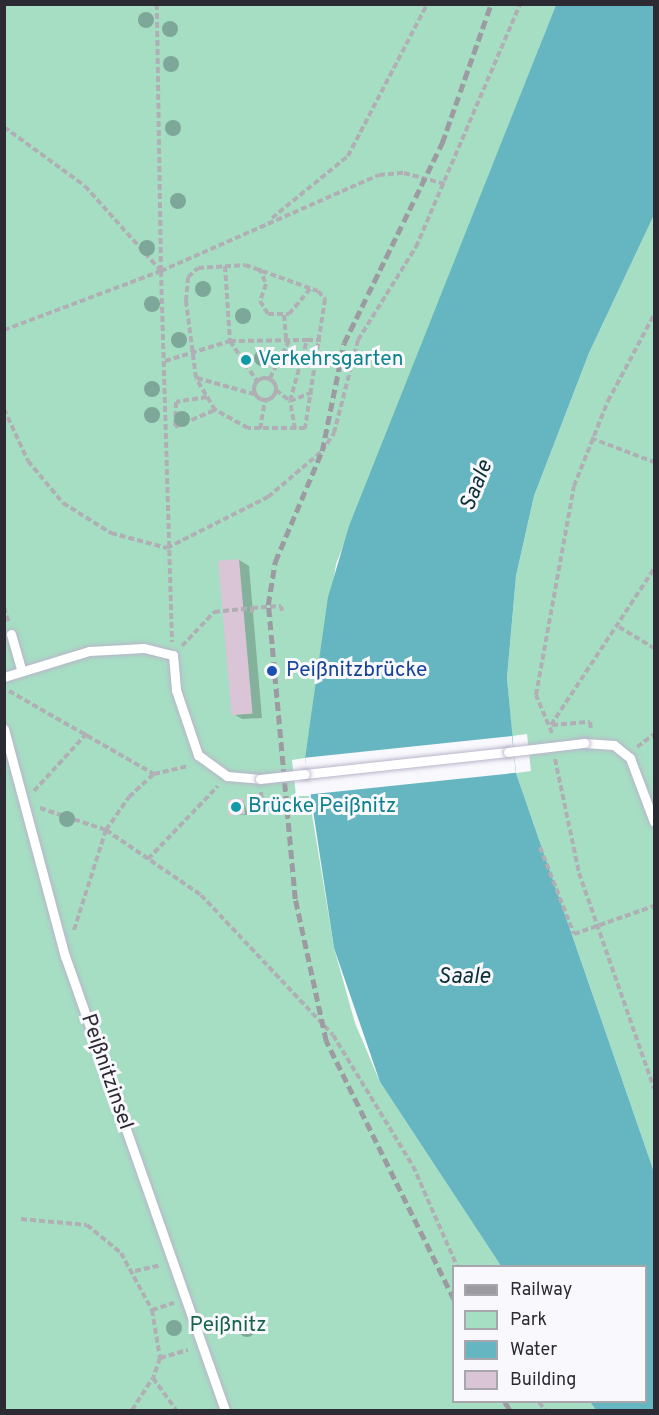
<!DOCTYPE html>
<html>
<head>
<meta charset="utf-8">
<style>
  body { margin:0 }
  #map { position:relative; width:659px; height:1415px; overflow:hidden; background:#f9f8fd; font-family:Overpass,sans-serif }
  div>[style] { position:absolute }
  .green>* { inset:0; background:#a6dec3 }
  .water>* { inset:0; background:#66b6c2 }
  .pier>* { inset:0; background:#f9f8fd; transform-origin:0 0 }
  .shadow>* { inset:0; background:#0003 }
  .building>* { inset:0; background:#d9c5d6; transform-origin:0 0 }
  .path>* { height:4px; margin-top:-2px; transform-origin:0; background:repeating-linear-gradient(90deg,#b0afb5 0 6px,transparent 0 9px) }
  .path>.ring { margin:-2px; padding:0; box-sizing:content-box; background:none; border:4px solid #b0afb5; border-radius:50% }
  .roads { filter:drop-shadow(0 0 2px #b9b4cb) drop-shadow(0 0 2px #b9b4cb) }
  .lane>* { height:9px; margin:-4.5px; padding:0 4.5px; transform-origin:4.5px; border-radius:4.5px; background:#fff }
  .rail>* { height:4.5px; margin-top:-2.25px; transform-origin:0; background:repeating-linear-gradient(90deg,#9c9ba2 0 9px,transparent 0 13.5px) }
  .bridges { filter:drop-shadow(0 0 2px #b9b4cb) drop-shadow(0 0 2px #b9b4cb) }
  .lane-bridge>* { height:9px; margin:-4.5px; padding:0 4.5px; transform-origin:4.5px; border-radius:4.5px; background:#fff }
  .trees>* { width:16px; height:16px; margin:-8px; border-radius:50%; background:#7da799 }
  .dots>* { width:16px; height:16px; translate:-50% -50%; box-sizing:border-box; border:3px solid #f9f8fd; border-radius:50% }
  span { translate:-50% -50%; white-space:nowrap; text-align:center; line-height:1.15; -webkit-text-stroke:6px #f9f8fd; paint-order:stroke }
  .culture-label { font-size:21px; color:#0d838f }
  .left { translate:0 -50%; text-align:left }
  .transit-label { font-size:21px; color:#164399 }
  .street-label { font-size:21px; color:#2c2a33 }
  .park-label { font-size:21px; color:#176548 }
  .water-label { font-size:22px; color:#093137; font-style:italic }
  .frame { position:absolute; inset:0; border:6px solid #2c2a33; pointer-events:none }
  .legend { position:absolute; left:452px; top:1265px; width:195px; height:138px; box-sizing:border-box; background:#f9f8fd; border:2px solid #a7a6ac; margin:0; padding:8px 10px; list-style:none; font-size:18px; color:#2c2a33 }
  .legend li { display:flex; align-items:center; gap:12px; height:30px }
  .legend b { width:30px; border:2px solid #a7a6ac }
</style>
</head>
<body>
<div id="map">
  <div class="green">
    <div style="clip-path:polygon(5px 5px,556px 5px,336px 564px,305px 758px,292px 760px,296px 796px,309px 796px,334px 948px,355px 1023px,380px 1082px,501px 1266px,454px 1266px,454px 1402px,590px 1402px,596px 1410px,5px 1410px)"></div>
    <div style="clip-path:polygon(654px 215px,654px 1172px,516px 773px,531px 771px,527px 734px,512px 736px,507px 678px,516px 576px,534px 496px,589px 353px)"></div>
  </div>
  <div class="water">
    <div style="clip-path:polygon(556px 5px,654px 5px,654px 215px,589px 353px,534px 496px,516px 576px,507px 678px,516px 773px,654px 1172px,654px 1410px,596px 1410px,590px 1402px,646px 1402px,646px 1266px,501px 1266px,380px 1082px,334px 948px,305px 758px,328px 597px,349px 526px)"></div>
  </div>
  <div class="pier">
    <div style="left:512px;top:736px;width:37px;height:208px;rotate:84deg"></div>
  </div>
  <div class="shadow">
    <div style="clip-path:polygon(239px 560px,249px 566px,262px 718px,242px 719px,232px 713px)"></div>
    <div style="clip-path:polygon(243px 800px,248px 815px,231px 815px)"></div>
  </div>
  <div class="building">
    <div style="left:239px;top:559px;width:155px;height:21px;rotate:85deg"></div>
    <div style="left:243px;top:798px;width:16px;height:16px;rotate:83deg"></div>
  </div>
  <div class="path">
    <div style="left:4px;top:127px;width:100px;rotate:36.1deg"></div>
    <div style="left:85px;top:186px;width:114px;rotate:48.2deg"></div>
    <div style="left:161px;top:271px;width:267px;rotate:-90.9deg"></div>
    <div style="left:272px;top:218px;width:98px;rotate:-39.2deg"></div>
    <div style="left:348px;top:156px;width:171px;rotate:-62.5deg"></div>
    <div style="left:245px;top:265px;width:77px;rotate:19.6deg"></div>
    <div style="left:318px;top:291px;width:11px;rotate:49deg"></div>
    <div style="left:325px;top:299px;width:131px;rotate:98.8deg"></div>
    <div style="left:305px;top:428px;width:57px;rotate:180deg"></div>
    <div style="left:248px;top:428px;width:38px;rotate:-151deg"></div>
    <div style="left:215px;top:410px;width:37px;rotate:-121deg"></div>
    <div style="left:196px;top:378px;width:78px;rotate:-97.4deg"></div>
    <div style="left:186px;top:301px;width:24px;rotate:-85deg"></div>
    <div style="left:188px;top:277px;width:13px;rotate:-42deg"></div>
    <div style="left:198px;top:268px;width:47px;rotate:-3.7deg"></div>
    <div style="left:225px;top:266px;width:75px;rotate:86.2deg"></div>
    <div style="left:230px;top:341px;width:48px;rotate:56deg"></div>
    <div style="left:259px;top:268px;width:17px;rotate:66deg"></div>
    <div style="left:266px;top:284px;width:18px;rotate:109deg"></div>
    <div style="left:260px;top:301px;width:15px;rotate:58deg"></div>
    <div style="left:268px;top:314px;width:21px"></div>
    <div style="left:289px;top:314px;width:34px;rotate:-50deg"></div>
    <div style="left:161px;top:271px;width:371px;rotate:88.3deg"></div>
    <div style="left:284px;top:315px;width:25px;rotate:85deg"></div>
    <div style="left:4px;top:330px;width:168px;rotate:-20.6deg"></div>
    <div style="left:161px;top:271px;width:238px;rotate:-23.8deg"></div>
    <div style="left:379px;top:175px;width:25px;rotate:-5deg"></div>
    <div style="left:404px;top:173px;width:42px;rotate:15deg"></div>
    <div style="left:165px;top:361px;width:68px;rotate:-17.1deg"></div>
    <div style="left:230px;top:341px;width:77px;rotate:-0.7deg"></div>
    <div class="ring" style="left:254px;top:378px;width:18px;height:18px"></div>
    <div style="left:197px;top:378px;width:59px;rotate:15.7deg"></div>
    <div style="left:270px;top:378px;width:42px;rotate:-62.8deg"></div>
    <div style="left:276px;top:390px;width:18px;rotate:38deg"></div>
    <div style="left:290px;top:401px;width:26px;rotate:-21deg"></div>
    <div style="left:207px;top:397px;width:31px;rotate:171deg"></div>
    <div style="left:176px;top:402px;width:25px;rotate:92deg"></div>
    <div style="left:175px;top:427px;width:43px;rotate:-23deg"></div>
    <div style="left:4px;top:409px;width:57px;rotate:65.2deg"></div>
    <div style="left:28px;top:461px;width:55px;rotate:50.2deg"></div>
    <div style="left:63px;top:503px;width:57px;rotate:32deg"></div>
    <div style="left:111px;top:533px;width:58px;rotate:15deg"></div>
    <div style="left:167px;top:548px;width:113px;rotate:-26.8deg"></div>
    <div style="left:268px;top:497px;width:71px;rotate:-40.4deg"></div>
    <div style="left:322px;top:451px;width:22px;rotate:-56deg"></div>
    <div style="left:334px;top:433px;width:96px;rotate:-75.5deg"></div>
    <div style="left:358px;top:340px;width:110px;rotate:-58.1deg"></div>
    <div style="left:416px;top:247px;width:264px;rotate:-66.8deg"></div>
    <div style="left:260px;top:429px;width:29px;rotate:-80deg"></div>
    <div style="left:295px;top:429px;width:28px;rotate:-100deg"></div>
    <div style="left:290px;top:401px;width:63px;rotate:-74.4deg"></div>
    <div style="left:307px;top:340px;width:14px"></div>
    <div style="left:591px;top:438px;width:67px;rotate:20.9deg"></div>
    <div style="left:4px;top:607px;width:15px;rotate:74deg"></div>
    <div style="left:252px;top:613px;width:5px;rotate:-90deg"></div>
    <div style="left:252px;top:608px;width:29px;rotate:-4deg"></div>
    <div style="left:281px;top:606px;width:5px;rotate:79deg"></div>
    <div style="left:619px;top:627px;width:41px;rotate:31deg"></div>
    <div style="left:182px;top:646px;width:47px;rotate:-46.7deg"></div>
    <div style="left:214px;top:612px;width:38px;rotate:-6deg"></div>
    <div style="left:9px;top:691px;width:167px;rotate:29.8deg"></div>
    <div style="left:551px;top:725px;width:187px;rotate:-56.6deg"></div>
    <div style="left:552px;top:725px;width:38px;rotate:-5deg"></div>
    <div style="left:590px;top:722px;width:8px;rotate:83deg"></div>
    <div style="left:552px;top:733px;width:41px;rotate:-112.8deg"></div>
    <div style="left:536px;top:695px;width:212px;rotate:-79.7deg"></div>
    <div style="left:574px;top:486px;width:92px;rotate:-68.2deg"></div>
    <div style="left:608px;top:401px;width:98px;rotate:-61.9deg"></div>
    <div style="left:637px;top:747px;width:21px;rotate:-37deg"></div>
    <div style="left:555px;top:759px;width:116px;rotate:78.1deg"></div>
    <div style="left:579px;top:873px;width:228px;rotate:70.8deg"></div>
    <div style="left:34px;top:791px;width:80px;rotate:-47.5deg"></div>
    <div style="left:261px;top:792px;width:16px;rotate:86deg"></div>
    <div style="left:262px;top:808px;width:18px;rotate:-6deg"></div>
    <div style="left:40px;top:808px;width:70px;rotate:18.4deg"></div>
    <div style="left:106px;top:830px;width:115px;rotate:34.4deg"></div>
    <div style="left:201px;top:895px;width:192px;rotate:46.7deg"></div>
    <div style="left:333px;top:1035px;width:153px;rotate:58.6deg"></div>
    <div style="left:413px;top:1166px;width:109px;rotate:66.3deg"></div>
    <div style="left:540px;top:847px;width:93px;rotate:68.7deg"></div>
    <div style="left:574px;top:934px;width:85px;rotate:-19.3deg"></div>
    <div style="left:148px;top:859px;width:101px;rotate:-46.2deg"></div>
    <div style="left:74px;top:930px;width:105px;rotate:-72.3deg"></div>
    <div style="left:106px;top:830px;width:40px;rotate:-55.1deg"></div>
    <div style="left:129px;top:797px;width:34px;rotate:-43deg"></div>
    <div style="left:154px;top:774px;width:36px;rotate:-13deg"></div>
    <div style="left:21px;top:1219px;width:66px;rotate:5.2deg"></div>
    <div style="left:87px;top:1225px;width:44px;rotate:39.5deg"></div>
    <div style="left:121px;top:1253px;width:65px;rotate:61.5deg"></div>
    <div style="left:152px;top:1310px;width:49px;rotate:80.5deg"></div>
    <div style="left:160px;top:1358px;width:21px;rotate:109deg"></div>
    <div style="left:135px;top:1271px;width:27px;rotate:-13deg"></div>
    <div style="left:152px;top:1310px;width:23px;rotate:-18deg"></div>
    <div style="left:160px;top:1358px;width:29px;rotate:-16deg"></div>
    <div style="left:539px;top:1402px;width:10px;rotate:53deg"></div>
    <div style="left:132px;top:1410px;width:38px;rotate:-57deg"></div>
    <div style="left:153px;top:1378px;width:39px;rotate:54deg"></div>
  </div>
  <div class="roads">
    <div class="lane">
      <div style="left:11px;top:634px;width:36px;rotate:74deg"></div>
      <div style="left:4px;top:677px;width:89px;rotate:-17deg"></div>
      <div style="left:89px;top:651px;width:55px;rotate:-3.1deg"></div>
      <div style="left:144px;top:648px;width:30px;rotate:14deg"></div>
      <div style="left:173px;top:655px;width:35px;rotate:85deg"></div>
      <div style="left:176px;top:690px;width:69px;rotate:71.3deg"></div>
      <div style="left:198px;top:755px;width:36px;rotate:36deg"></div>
      <div style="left:227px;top:776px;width:33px;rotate:5deg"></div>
      <div style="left:4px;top:729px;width:235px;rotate:75deg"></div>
      <div style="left:65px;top:956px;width:481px;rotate:70.6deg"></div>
      <div style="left:584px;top:743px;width:30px;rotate:4deg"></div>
      <div style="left:614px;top:745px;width:21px;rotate:39deg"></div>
      <div style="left:630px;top:758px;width:68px;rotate:69.4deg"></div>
      <div style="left:305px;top:774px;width:204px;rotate:-6.2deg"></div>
    </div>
  </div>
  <div class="rail">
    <div style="left:454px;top:1300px;width:289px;rotate:-116.3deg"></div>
    <div style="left:326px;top:1041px;width:145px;rotate:-102.3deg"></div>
    <div style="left:295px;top:899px;width:295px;rotate:-95.2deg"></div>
    <div style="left:268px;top:605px;width:44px;rotate:-80.8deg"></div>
    <div style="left:275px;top:562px;width:121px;rotate:-67.1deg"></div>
    <div style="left:322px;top:451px;width:110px;rotate:-78.5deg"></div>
    <div style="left:344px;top:343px;width:223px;rotate:-63.9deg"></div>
    <div style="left:442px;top:143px;width:147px;rotate:-70.6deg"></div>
    <div style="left:505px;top:1402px;width:9px;rotate:58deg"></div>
  </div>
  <div class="bridges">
    <div class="lane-bridge">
      <div style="left:508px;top:752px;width:77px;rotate:-6.8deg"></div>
      <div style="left:260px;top:779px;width:45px;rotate:-6.3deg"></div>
    </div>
  </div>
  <div class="trees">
    <div style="left:146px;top:20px"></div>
    <div style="left:170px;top:29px"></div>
    <div style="left:171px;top:64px"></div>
    <div style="left:173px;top:128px"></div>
    <div style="left:178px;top:201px"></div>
    <div style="left:147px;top:248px"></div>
    <div style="left:203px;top:289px"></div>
    <div style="left:152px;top:304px"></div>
    <div style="left:243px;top:316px"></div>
    <div style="left:179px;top:340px"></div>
    <div style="left:262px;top:358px"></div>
    <div style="left:152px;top:389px"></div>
    <div style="left:152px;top:415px"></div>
    <div style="left:182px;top:419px"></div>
    <div style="left:67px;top:819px"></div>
    <div style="left:174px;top:1328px"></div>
    <div style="left:247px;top:1329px"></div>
  </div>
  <div class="dots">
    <div style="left:246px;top:360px;background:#0f9aa8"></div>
    <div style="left:272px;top:671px;background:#1a4fb4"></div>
    <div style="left:236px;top:807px;background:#0f9aa8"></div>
  </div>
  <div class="culture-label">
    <span class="left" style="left:258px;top:360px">Verkehrsgarten</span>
    <span class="left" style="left:248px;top:807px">Brücke Peißnitz</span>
  </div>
  <div class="transit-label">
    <span class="left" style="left:286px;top:671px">Peißnitzbrücke</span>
  </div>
  <div class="street-label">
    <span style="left:106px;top:1072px;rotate:71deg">Peißnitzinsel</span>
  </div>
  <div class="park-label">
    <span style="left:228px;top:1326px">Peißnitz</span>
  </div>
  <div class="water-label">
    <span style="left:477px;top:486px;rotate:-68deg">Saale</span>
    <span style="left:464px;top:978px">Saale</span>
  </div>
  <div class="frame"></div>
  <ul class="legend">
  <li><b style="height:8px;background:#9c9ba2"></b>Railway</li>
  <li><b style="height:16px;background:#a6dec3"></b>Park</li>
  <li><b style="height:16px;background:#66b6c2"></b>Water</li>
  <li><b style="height:16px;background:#d9c5d6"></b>Building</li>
  </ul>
</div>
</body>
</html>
